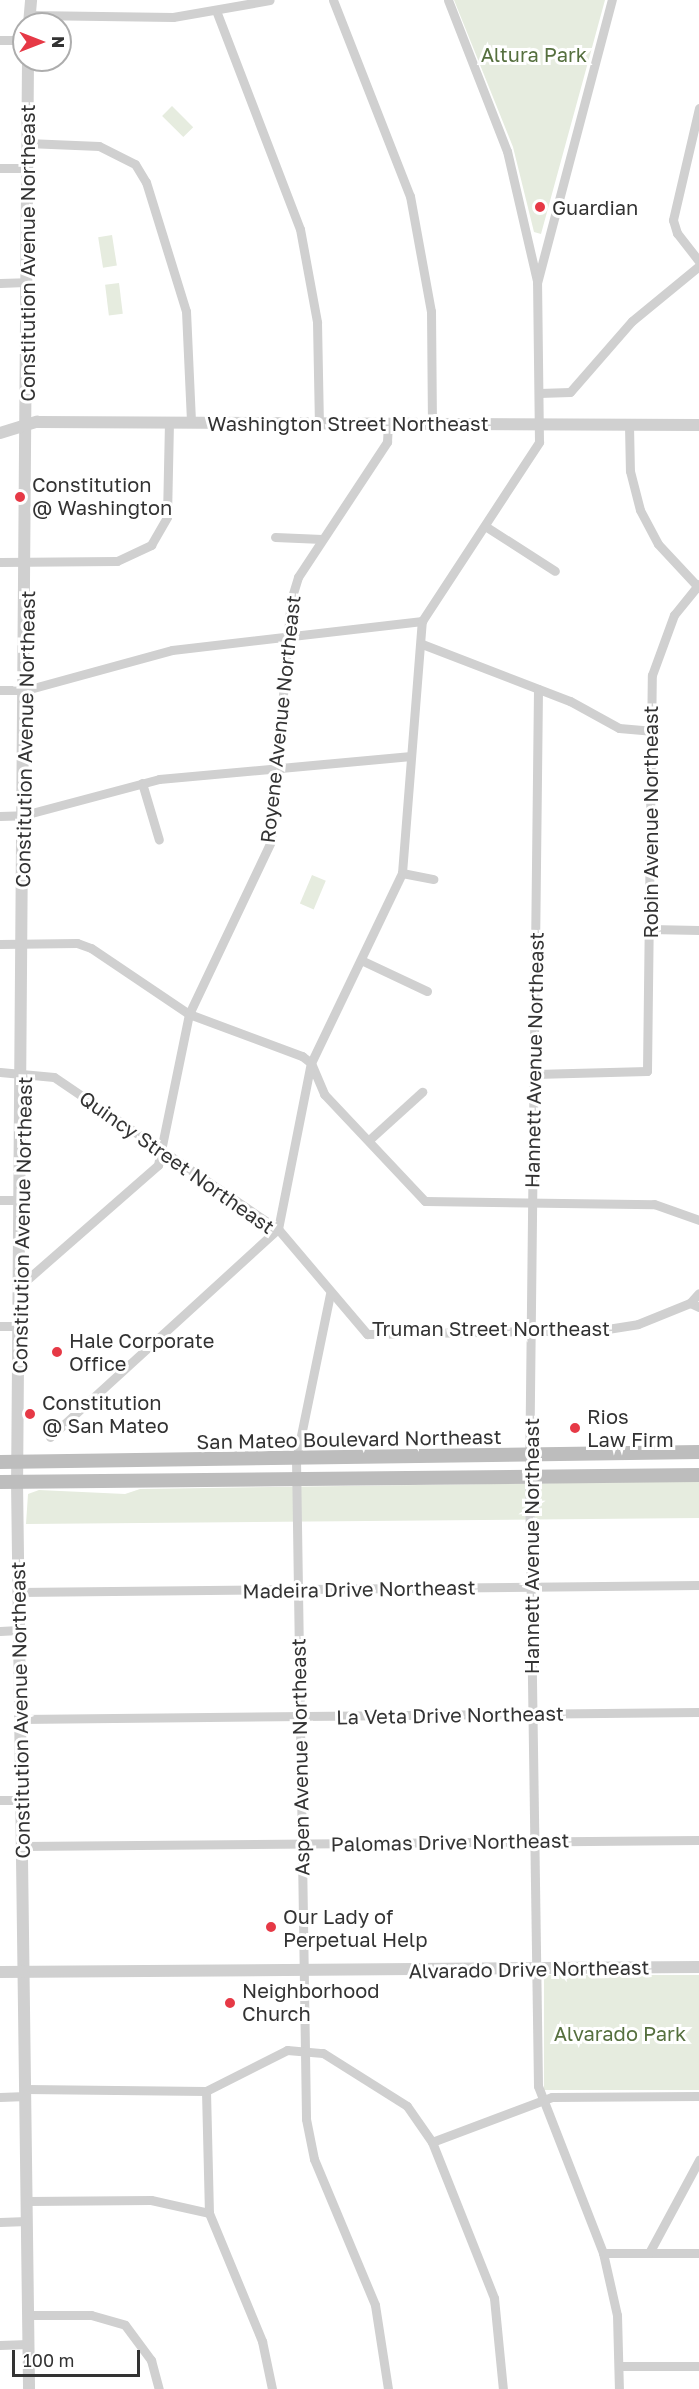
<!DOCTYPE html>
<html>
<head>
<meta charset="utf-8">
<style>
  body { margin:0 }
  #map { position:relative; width:699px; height:2389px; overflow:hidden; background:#fff; font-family:"Golos Text",sans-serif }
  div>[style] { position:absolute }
  .green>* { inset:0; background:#e6ecdf; transform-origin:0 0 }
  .minor>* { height:9px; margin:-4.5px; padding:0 4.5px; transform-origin:4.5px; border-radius:4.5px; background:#d0d0d0 }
  .tertiary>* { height:12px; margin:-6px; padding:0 6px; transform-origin:6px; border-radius:6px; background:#d0d0d0 }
  .secondary>* { height:14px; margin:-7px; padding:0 7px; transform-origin:7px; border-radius:7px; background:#bdbdbd }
  .dots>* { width:16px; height:16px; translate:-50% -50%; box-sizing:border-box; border:3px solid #fff; border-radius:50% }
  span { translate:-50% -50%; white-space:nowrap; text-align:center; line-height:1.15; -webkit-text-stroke:6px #fff; paint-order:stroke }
  .park-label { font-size:20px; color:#56703f }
  .poi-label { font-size:20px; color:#333 }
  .left { translate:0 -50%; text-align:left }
  .street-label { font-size:20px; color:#333 }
  .north { position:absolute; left:12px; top:12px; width:60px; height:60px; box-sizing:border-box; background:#fff; border:2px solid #adadad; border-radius:50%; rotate:90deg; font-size:16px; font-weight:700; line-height:24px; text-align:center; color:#333 }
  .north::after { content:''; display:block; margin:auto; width:21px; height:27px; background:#e63946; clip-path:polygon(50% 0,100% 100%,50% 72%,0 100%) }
  .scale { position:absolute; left:12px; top:2350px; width:128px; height:27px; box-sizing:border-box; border:3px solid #333; border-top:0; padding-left:8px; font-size:18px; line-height:21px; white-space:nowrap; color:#333; -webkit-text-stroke:4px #fff; paint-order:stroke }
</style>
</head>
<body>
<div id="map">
  <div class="green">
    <div style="clip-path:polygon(454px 0,605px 0,541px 234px,534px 232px,513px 147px)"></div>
    <div style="left:172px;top:106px;width:30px;height:14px;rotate:45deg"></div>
    <div style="left:112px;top:235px;width:31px;height:14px;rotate:81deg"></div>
    <div style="left:119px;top:283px;width:31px;height:14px;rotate:83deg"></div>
    <div style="left:312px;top:875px;width:15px;height:31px;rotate:23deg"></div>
    <div style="clip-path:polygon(699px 1481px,699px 1518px,26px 1524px,28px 1494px,39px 1490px,125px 1494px,140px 1489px)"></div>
    <div style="left:699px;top:1975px;width:115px;height:155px;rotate:90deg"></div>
  </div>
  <div class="minor">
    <div style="left:333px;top:0;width:211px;rotate:68.6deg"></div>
    <div style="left:410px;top:196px;width:117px;rotate:79.7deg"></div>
    <div style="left:431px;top:311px;width:112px;rotate:89.5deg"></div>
    <div style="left:448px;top:0;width:162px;rotate:68.7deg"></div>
    <div style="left:507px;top:151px;width:133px;rotate:77deg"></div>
    <div style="left:217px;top:13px;width:231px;rotate:69deg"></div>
    <div style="left:300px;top:229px;width:95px;rotate:79.6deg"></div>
    <div style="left:317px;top:322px;width:101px;rotate:88.9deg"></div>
    <div style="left:29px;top:15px;width:144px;rotate:0.8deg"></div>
    <div style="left:173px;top:17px;width:98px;rotate:-9.9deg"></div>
    <div style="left:0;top:40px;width:24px"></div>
    <div style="left:699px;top:108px;width:115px;rotate:103.1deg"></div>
    <div style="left:673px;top:220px;width:14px;rotate:73deg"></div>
    <div style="left:677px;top:233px;width:36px;rotate:52deg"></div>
    <div style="left:27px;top:143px;width:72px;rotate:2.4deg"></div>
    <div style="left:99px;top:146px;width:40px;rotate:26.6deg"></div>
    <div style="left:135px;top:164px;width:21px;rotate:59deg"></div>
    <div style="left:146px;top:182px;width:135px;rotate:72.8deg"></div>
    <div style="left:186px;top:311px;width:112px;rotate:87.4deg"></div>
    <div style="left:0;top:168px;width:27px"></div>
    <div style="left:0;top:283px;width:25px;rotate:-2deg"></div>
    <div style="left:539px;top:393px;width:31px;rotate:-2deg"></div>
    <div style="left:570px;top:392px;width:94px;rotate:-48.9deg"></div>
    <div style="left:632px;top:321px;width:87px;rotate:-39.4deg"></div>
    <div style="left:629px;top:425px;width:46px;rotate:88.8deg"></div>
    <div style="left:630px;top:471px;width:40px;rotate:75.6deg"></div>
    <div style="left:640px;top:510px;width:38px;rotate:62deg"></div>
    <div style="left:658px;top:544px;width:60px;rotate:47deg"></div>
    <div style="left:485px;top:526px;width:83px;rotate:32.7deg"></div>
    <div style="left:275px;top:537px;width:47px;rotate:2.4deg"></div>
    <div style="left:0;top:562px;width:117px;rotate:-0.5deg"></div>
    <div style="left:117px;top:561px;width:38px;rotate:-25deg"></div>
    <div style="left:151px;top:545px;width:32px;rotate:-60deg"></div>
    <div style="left:167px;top:517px;width:94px;rotate:-88.8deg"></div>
    <div style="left:422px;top:644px;width:159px;rotate:21.1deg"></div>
    <div style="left:570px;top:701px;width:56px;rotate:28.9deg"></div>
    <div style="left:619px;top:728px;width:32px;rotate:5deg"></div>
    <div style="left:538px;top:689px;width:790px;rotate:90.65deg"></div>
    <div style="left:529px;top:1479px;width:607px;rotate:89.15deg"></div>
    <div style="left:538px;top:2086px;width:179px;rotate:68.7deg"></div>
    <div style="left:603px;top:2253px;width:64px;rotate:77.3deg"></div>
    <div style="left:617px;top:2315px;width:74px;rotate:88.5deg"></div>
    <div style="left:0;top:690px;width:26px"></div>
    <div style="left:26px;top:690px;width:151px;rotate:-15.3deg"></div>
    <div style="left:172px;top:650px;width:252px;rotate:-6.6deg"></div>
    <div style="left:142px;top:783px;width:59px;rotate:73.4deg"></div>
    <div style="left:0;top:816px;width:24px;rotate:-2deg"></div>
    <div style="left:24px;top:815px;width:140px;rotate:-14.9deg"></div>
    <div style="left:159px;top:779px;width:253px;rotate:-5.2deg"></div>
    <div style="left:402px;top:873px;width:32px;rotate:11deg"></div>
    <div style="left:650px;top:929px;width:49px;rotate:1.2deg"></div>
    <div style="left:0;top:944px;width:77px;rotate:-0.7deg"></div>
    <div style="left:77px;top:943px;width:15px;rotate:20deg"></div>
    <div style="left:91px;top:948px;width:118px;rotate:34deg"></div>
    <div style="left:189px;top:1014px;width:121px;rotate:20.4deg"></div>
    <div style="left:302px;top:1056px;width:11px;rotate:38deg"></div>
    <div style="left:311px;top:1063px;width:34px;rotate:67deg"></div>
    <div style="left:324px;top:1094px;width:147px;rotate:46.7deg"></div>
    <div style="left:425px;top:1201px;width:229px;rotate:0.8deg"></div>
    <div style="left:654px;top:1204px;width:48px;rotate:19.6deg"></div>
    <div style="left:361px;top:960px;width:73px;rotate:25.2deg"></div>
    <div style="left:0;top:1072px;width:54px;rotate:5.3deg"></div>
    <div style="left:54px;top:1077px;width:271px;rotate:34.2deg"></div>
    <div style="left:278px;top:1229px;width:138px;rotate:49.7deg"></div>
    <div style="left:367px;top:1334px;width:234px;rotate:-1deg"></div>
    <div style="left:601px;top:1330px;width:37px;rotate:-9deg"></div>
    <div style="left:638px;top:1324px;width:56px;rotate:-22deg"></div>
    <div style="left:690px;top:1303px;width:10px;rotate:24deg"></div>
    <div style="left:535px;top:1074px;width:112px;rotate:-1.5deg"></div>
    <div style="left:647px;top:1071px;width:396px;rotate:-89.3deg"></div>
    <div style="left:652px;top:675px;width:64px;rotate:-69.9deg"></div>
    <div style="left:674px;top:615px;width:40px;rotate:-51deg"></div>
    <div style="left:369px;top:1140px;width:72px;rotate:-42.2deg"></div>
    <div style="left:0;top:1200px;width:22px"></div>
    <div style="left:22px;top:1284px;width:181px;rotate:-41.2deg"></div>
    <div style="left:158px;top:1165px;width:154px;rotate:-78.4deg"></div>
    <div style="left:189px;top:1014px;width:191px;rotate:-64.6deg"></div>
    <div style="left:271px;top:841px;width:242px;rotate:-85.3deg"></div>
    <div style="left:291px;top:600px;width:24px;rotate:-73deg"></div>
    <div style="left:298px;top:577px;width:162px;rotate:-56.6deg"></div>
    <div style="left:387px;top:442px;width:19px;rotate:-87deg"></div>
    <div style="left:330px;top:1294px;width:168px;rotate:101.6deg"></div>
    <div style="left:296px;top:1459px;width:660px;rotate:89.13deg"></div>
    <div style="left:306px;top:2119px;width:41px;rotate:78.7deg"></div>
    <div style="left:314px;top:2159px;width:158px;rotate:67.3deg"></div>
    <div style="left:375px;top:2305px;width:85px;rotate:81.2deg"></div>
    <div style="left:690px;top:1303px;width:13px;rotate:-48deg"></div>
    <div style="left:0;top:1326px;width:22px"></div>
    <div style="left:50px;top:1437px;width:309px;rotate:-42.4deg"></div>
    <div style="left:278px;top:1229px;width:169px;rotate:-78.8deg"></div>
    <div style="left:311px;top:1063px;width:211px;rotate:-64.4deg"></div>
    <div style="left:402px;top:873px;width:253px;rotate:-85.5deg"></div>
    <div style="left:422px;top:621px;width:214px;rotate:-56.8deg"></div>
    <div style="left:539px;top:442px;width:159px;rotate:-90.7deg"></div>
    <div style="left:537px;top:283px;width:293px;rotate:-75.2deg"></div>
    <div style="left:18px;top:1592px;width:681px;rotate:-0.59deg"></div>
    <div style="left:0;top:1631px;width:19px;rotate:-3deg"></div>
    <div style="left:20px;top:1719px;width:679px;rotate:-0.59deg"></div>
    <div style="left:0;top:1800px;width:21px"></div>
    <div style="left:22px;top:1846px;width:677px;rotate:-0.51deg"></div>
    <div style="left:26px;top:2089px;width:180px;rotate:0.6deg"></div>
    <div style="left:206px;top:2091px;width:91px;rotate:-26.8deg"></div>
    <div style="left:287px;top:2050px;width:36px;rotate:5deg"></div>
    <div style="left:323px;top:2053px;width:99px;rotate:32.2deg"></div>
    <div style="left:407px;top:2106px;width:44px;rotate:55.2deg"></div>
    <div style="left:432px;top:2142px;width:168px;rotate:68.3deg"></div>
    <div style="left:494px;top:2298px;width:91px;rotate:84.4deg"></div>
    <div style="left:206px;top:2091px;width:122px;rotate:88.6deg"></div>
    <div style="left:209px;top:2213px;width:139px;rotate:67.5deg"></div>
    <div style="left:262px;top:2341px;width:49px;rotate:78.2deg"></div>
    <div style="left:0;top:2097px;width:26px;rotate:-2deg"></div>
    <div style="left:432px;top:2142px;width:128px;rotate:-20.6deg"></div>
    <div style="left:552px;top:2097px;width:147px;rotate:-0.4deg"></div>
    <div style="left:27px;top:2201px;width:124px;rotate:-0.5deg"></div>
    <div style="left:151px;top:2200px;width:59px;rotate:12.6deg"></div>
    <div style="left:0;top:2222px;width:27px;rotate:-2deg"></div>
    <div style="left:603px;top:2253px;width:96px"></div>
    <div style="left:649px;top:2253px;width:106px;rotate:-61.7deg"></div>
    <div style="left:28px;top:2315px;width:63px"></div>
    <div style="left:91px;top:2315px;width:35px;rotate:16deg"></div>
    <div style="left:125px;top:2325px;width:44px;rotate:53.4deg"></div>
    <div style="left:151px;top:2360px;width:30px;rotate:75deg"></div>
    <div style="left:0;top:2345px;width:28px;rotate:-2deg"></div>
    <div style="left:619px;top:2366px;width:80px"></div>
  </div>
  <div class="tertiary">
    <div style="left:29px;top:24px;width:24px;rotate:-85deg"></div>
    <div style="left:28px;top:60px;width:1421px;rotate:90.44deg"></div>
    <div style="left:17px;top:1481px;width:908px;rotate:89.24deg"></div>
    <div style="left:0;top:433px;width:39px;rotate:-17deg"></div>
    <div style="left:37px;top:422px;width:662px;rotate:0.26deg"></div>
    <div style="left:0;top:1972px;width:699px;rotate:-0.41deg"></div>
  </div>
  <div class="secondary">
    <div style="left:0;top:1462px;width:699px;rotate:-0.82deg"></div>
    <div style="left:0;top:1482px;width:699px;rotate:-0.57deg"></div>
  </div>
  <div class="dots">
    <div style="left:540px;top:207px;background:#e63946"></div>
    <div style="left:20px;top:497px;background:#e63946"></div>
    <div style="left:57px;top:1352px;background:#e63946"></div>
    <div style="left:30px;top:1414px;background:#e63946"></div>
    <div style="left:575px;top:1428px;background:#e63946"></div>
    <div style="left:271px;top:1927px;background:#e63946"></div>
    <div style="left:230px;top:2003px;background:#e63946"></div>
  </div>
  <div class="park-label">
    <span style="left:534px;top:54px">Altura Park</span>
    <span style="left:620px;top:2033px">Alvarado Park</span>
  </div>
  <div class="poi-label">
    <span class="left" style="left:552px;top:207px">Guardian</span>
    <span class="left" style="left:32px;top:496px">Constitution<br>@ Washington</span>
    <span class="left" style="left:69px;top:1352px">Hale Corporate<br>Office</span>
    <span class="left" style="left:42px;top:1414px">Constitution<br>@ San Mateo</span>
    <span class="left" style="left:587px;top:1428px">Rios<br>Law Firm</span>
    <span class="left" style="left:283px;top:1928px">Our Lady of<br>Perpetual Help</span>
    <span class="left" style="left:242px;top:2002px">Neighborhood<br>Church</span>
  </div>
  <div class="street-label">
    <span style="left:27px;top:253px;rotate:-90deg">Constitution Avenue Northeast</span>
    <span style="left:348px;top:423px">Washington Street Northeast</span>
    <span style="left:280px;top:719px;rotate:-84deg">Royene Avenue Northeast</span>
    <span style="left:25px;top:739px;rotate:-89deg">Constitution Avenue Northeast</span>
    <span style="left:650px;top:822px;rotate:-90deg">Robin Avenue Northeast</span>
    <span style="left:534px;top:1060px;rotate:-89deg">Hannett Avenue Northeast</span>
    <span style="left:177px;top:1162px;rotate:35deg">Quincy Street Northeast</span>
    <span style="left:22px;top:1225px;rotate:-89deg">Constitution Avenue Northeast</span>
    <span style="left:491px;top:1328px">Truman Street Northeast</span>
    <span style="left:349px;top:1439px;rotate:-1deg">San Mateo Boulevard Northeast</span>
    <span style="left:531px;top:1546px;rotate:-90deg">Hannett Avenue Northeast</span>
    <span style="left:359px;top:1589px;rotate:-1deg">Madeira Drive Northeast</span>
    <span style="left:20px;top:1710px;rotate:-91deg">Constitution Avenue Northeast</span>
    <span style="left:450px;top:1715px;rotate:-1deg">La Veta Drive Northeast</span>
    <span style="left:300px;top:1757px;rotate:-91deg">Aspen Avenue Northeast</span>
    <span style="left:450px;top:1842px;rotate:-1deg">Palomas Drive Northeast</span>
    <span style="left:529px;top:1969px;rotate:-1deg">Alvarado Drive Northeast</span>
  </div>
  <div class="north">N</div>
  <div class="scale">100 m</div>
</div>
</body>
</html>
